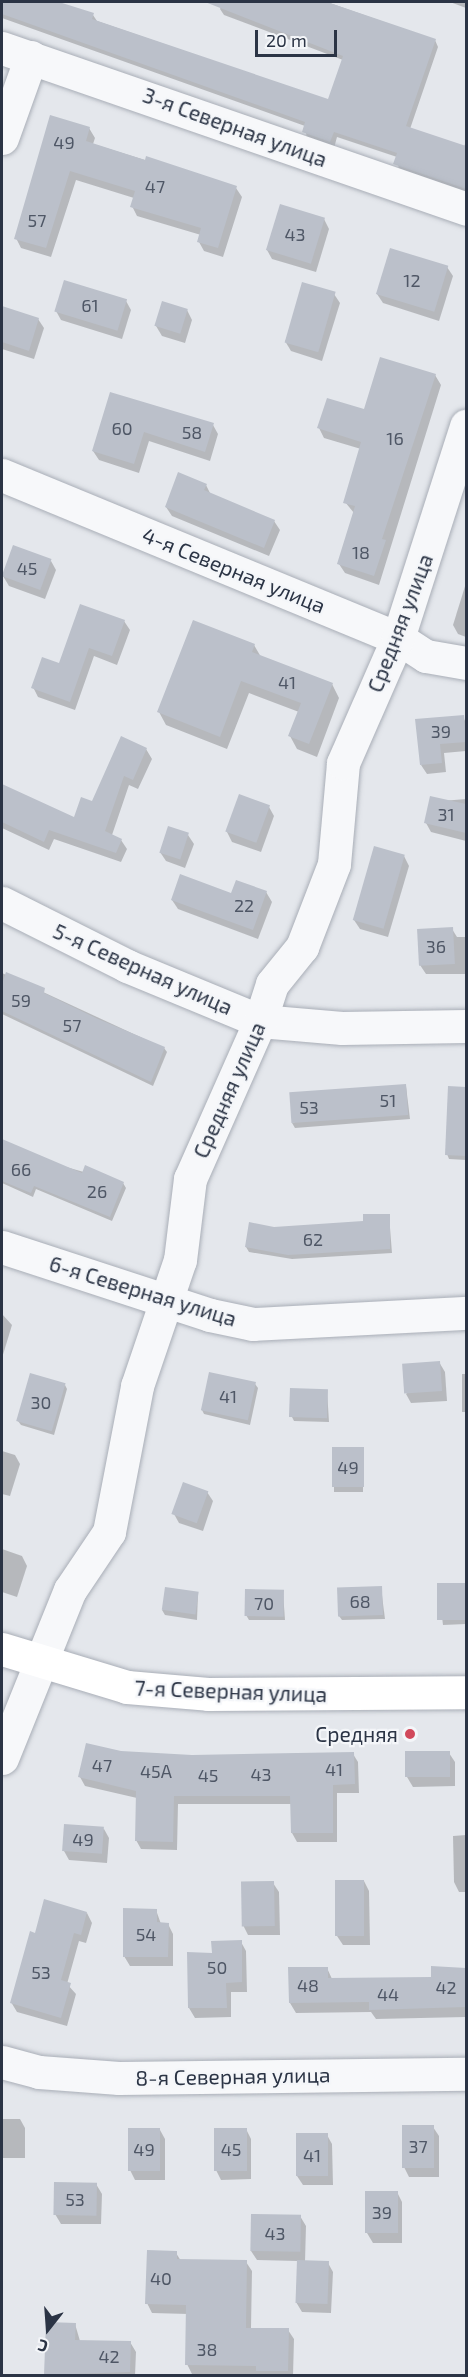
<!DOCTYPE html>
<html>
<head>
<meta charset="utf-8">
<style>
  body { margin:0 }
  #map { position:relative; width:468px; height:2377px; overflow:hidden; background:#e4e7ec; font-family:"Exo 2",sans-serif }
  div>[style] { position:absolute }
  .shadow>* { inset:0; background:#0003; transform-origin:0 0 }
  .building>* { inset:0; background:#bbc0ca; transform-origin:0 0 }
  .roads { filter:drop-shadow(0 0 2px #a9aeb7) drop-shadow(0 0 2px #a9aeb7) }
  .minor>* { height:33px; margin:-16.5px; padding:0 16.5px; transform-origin:16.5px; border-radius:16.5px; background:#f7f8fa }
  .major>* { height:33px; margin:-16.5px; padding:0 16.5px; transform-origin:16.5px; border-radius:16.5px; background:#fff }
  .dots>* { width:16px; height:16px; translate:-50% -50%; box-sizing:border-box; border:3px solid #f4f6f9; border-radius:50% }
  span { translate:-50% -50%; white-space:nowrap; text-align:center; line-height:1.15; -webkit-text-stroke:4.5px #f4f6f9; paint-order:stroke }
  .number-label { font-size:18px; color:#4f5766 }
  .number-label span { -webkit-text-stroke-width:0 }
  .street-label { font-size:21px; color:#2b3445 }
  .poi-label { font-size:21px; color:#2b3445 }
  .right { translate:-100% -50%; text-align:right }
  .frame { position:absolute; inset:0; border:3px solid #2b3445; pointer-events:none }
  .north { position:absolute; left:18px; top:2299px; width:60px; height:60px; -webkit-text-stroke:4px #f4f6f9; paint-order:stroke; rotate:197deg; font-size:16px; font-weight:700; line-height:24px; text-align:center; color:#2b3445 }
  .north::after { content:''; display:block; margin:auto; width:21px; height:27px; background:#2b3445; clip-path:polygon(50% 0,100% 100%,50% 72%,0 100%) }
  .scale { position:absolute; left:255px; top:30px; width:82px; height:27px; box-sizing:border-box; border:3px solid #2b3445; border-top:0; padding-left:8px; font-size:18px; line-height:21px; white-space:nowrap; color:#2b3445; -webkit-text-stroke:4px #f4f6f9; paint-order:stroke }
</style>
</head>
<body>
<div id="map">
  <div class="shadow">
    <div style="clip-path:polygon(2px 2px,54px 2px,93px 15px,97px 21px,329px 101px,343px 60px,224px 15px,220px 9px,223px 2px,327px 2px,435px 40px,438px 47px,410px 129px,464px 147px,466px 141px,466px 195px,399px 170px,397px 157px,337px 137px,334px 148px,307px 139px,305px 126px,2px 18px)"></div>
    <div style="clip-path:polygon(466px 2px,466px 8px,450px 2px)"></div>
    <div style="clip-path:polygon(89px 128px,95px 138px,93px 144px,236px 188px,242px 197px,223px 257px,204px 251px,199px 242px,201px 235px,137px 216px,132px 206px,134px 198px,76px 180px,51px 257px,21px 248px,16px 238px)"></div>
    <div style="clip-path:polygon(324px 219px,329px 229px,316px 272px,272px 259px,267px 250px)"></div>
    <div style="clip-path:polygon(447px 267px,453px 276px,439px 321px,383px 303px,377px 294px)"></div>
    <div style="clip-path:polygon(334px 294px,340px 303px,322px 361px,291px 351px,285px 341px)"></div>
    <div style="clip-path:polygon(126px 301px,131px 310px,122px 339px,61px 320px,56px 311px)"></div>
    <div style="clip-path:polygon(2px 308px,38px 319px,44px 328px,34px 359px,2px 349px)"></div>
    <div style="clip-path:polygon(187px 310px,192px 320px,185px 343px,162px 336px,156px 326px)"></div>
    <div style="clip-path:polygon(435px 375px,441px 385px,379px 585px,345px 573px,339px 564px,354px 513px,345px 502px,361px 449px,324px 438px,319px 428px,365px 411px)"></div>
    <div style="clip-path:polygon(111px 394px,213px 425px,218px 434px,210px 461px,149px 441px,139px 473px,99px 460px,93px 451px)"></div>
    <div style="clip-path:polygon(206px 485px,211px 495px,274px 521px,280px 530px,269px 556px,172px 516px,166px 507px)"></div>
    <div style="clip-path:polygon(51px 561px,56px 570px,45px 599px,9px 586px,3px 576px)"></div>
    <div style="clip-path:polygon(466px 583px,466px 637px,458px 634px,453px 625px)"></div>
    <div style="clip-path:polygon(124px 621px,130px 630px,117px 665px,94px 656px,75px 710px,38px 697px,33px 687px)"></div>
    <div style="clip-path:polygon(254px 645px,261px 657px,332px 684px,339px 698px,317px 757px,297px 749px,290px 736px,299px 712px,249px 693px,227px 749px,166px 725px,159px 712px)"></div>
    <div style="clip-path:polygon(463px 717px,466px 723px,466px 751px,444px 753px,446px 772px,427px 774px,421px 765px)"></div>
    <div style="clip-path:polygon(146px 749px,152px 759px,138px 789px,129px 785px,112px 835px,121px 840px,127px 849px,121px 862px,54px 839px,49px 850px,2px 828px,3px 786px,75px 819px)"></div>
    <div style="clip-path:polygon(466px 799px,466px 841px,431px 832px,426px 823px,430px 802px)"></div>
    <div style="clip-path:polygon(269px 807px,274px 816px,261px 852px,232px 842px,227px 832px)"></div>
    <div style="clip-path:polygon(188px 835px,194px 844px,185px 868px,166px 861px,160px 852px)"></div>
    <div style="clip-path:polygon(404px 856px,409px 866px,388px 937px,360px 929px,354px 920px)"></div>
    <div style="clip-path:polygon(266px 892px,272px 902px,258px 939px,178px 909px,172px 900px)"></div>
    <div style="clip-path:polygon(452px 929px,457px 937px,466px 937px,466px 974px,426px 974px,420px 965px)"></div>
    <div style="clip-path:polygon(2px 973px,164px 1048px,167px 1052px,153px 1086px,2px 1014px)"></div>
    <div style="clip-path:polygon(406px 1086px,410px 1119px,295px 1128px,292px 1123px)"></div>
    <div style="clip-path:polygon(450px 1090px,466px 1090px,466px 1160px,449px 1159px,447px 1154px)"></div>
    <div style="clip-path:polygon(2px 1149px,123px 1183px,126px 1188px,112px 1221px,36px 1189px,33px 1197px,2px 1183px)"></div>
    <div style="clip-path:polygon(389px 1215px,392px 1253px,292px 1259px,249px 1252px,246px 1247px,274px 1229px,365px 1222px)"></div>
    <div style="clip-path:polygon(2px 1314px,12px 1325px,2px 1358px)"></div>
    <div style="clip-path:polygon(439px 1362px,445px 1372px,447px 1401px,411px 1403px,406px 1394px)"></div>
    <div style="left:462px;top:1374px;width:4px;height:38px"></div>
    <div style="clip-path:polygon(255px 1384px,258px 1388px,250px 1425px,204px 1414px,202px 1410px)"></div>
    <div style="clip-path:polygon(65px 1385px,67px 1389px,54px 1435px,21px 1425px,18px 1421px)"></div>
    <div style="clip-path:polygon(327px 1390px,329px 1422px,294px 1421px,292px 1417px)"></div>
    <div style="left:334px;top:1448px;width:29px;height:44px"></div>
    <div style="clip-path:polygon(2px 1451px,15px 1455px,20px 1464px,10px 1496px,2px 1494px)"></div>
    <div style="clip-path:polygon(207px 1492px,213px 1501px,203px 1531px,179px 1523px,174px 1514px)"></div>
    <div style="clip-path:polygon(2px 1549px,22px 1556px,27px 1566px,17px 1597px,2px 1592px)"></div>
    <div style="clip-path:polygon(466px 1584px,466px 1624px,443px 1625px,438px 1586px)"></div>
    <div style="clip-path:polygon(381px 1588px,385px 1619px,342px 1620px,339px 1616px)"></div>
    <div style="clip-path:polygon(283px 1592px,285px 1620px,249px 1620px,246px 1615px)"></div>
    <div style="clip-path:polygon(198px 1594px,197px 1620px,165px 1615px,162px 1610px)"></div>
    <div style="clip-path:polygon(121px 1752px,192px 1757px,353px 1754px,358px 1762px,359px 1793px,337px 1793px,337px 1842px,297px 1842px,292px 1833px,292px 1804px,178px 1804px,177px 1850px,141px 1849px,136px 1840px,137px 1798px,85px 1786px,80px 1777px)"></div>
    <div style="clip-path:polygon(449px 1753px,455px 1762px,455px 1786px,413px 1787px,407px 1777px)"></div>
    <div style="clip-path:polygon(104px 1829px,109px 1838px,107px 1863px,69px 1860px,64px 1851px)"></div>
    <div style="clip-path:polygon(466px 1835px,466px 1892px,459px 1892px,454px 1882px,453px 1836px)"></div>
    <div style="clip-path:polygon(364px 1881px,369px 1891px,370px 1945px,343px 1945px,337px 1936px)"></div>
    <div style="clip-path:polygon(273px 1883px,279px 1892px,280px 1935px,248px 1935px,243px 1925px)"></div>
    <div style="clip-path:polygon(156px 1910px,161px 1924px,168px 1924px,173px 1934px,173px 1966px,130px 1966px,124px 1956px)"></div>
    <div style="clip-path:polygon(87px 1913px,92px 1923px,86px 1943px,79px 1941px,67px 1984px,76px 1994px,67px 2026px,17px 2012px,11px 2002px,36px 1935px)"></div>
    <div style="clip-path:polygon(241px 1942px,246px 1951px,247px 1992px,231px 1992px,231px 2017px,195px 2018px,189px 2008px,189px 1954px,213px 1954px)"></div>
    <div style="clip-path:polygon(290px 1968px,327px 1968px,332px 1979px,432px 1978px,432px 1968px,466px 1969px,466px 2017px,376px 2019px,371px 2012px,296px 2013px,290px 2003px)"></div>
    <div style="clip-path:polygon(2px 2119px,20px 2119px,25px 2128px,25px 2158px,2px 2158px)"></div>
    <div style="clip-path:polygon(433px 2127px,439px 2136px,439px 2177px,409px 2177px,404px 2167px)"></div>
    <div style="clip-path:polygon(246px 2129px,251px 2139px,251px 2179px,221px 2180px,216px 2170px)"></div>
    <div style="clip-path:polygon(160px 2130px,165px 2139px,165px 2180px,135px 2180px,130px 2170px)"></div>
    <div style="clip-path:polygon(327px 2135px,332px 2144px,333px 2185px,303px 2185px,297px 2176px)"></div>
    <div style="clip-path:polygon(96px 2184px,102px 2194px,101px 2224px,61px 2224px,55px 2214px)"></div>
    <div style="clip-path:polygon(367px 2192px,397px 2192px,402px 2202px,402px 2243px,373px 2243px,367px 2233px)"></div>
    <div style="clip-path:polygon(300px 2216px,306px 2226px,305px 2262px,328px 2263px,333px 2272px,331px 2313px,302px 2312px,296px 2302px,298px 2261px,257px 2260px,251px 2251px)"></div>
    <div style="clip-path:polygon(176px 2253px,181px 2261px,246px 2262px,252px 2271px,251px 2329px,288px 2330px,294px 2339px,293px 2376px,192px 2374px,187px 2364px,188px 2314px,152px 2313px,147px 2303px)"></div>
    <div style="clip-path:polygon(75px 2324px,80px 2341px,130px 2342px,136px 2352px,135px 2376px,46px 2376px)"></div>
  </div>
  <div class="building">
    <div style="clip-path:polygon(2px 2px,59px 2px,94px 13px,92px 19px,328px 99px,343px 56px,205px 2px,327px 2px,436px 39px,406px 126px,466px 146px,466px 189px,393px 164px,397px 153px,334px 132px,330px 142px,302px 132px,305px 122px,2px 14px)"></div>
    <div style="clip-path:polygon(50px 115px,90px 127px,86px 141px,145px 160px,146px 156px,237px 186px,218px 248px,197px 242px,201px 228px,130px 207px,135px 191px,70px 171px,46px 248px,14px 239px)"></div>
    <div style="left:280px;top:204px;width:47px;height:48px;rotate:17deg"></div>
    <div style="left:390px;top:248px;width:61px;height:48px;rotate:17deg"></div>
    <div style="left:64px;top:280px;width:66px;height:33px;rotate:17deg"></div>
    <div style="left:302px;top:282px;width:35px;height:63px;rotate:16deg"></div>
    <div style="left:162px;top:301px;width:27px;height:26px;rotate:17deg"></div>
    <div style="clip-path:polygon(2px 306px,39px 318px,29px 351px,2px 342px)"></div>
    <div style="clip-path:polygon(380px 357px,436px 374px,382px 539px,386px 540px,374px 576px,337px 564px,355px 506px,343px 503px,361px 442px,317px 428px,327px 398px,364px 409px)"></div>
    <div style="clip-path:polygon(110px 392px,214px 423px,205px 452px,144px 432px,134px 464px,92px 451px)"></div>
    <div style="clip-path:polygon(178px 472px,207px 484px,204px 490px,275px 520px,264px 548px,165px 507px)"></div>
    <div style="left:13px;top:545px;width:41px;height:33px;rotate:20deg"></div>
    <div style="clip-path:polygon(80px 604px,125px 620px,112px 656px,89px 648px,70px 702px,31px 688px,42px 657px,59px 663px)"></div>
    <div style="clip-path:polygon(193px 620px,255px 644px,252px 652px,333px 683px,309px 744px,288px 736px,301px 703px,241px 681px,220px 737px,157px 712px)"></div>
    <div style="clip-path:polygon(464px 715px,466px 742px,440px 744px,442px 763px,420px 765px,415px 719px)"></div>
    <div style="clip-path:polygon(121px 736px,147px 748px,133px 780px,124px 776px,105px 831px,122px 839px,116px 853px,49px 830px,44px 842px,2px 822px,2px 784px,74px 817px,81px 797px,92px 801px)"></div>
    <div style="left:239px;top:794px;width:33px;height:40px;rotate:20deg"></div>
    <div style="clip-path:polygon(430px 796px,466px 804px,466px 833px,424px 823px)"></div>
    <div style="left:168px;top:826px;width:22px;height:28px;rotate:18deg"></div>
    <div style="left:374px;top:846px;width:32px;height:77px;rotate:16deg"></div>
    <div style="clip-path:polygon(180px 874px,231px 893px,236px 880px,267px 891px,253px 930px,171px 900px)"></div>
    <div style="left:453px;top:927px;width:37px;height:36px;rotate:87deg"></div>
    <div style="clip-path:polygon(6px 972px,45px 988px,44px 993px,98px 1019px,165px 1047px,151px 1082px,2px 1011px,2px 984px)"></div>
    <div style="left:406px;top:1084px;width:31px;height:117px;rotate:86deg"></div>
    <div style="clip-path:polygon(448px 1086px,466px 1087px,466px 1156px,445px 1155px)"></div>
    <div style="clip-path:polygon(2px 1139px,82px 1173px,85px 1165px,124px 1182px,110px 1217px,34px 1186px,31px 1193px,2px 1181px)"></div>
    <div style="clip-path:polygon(363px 1214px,390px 1214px,390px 1249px,288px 1255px,245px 1247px,249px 1222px,274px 1227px,363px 1221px)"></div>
    <div style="left:440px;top:1361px;width:30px;height:38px;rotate:86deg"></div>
    <div style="left:209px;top:1372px;width:48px;height:39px;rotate:12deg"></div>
    <div style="left:30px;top:1373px;width:37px;height:50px;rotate:16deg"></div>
    <div style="left:290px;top:1388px;width:38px;height:29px;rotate:2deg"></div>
    <div style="left:332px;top:1447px;width:32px;height:40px"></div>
    <div style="left:183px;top:1482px;width:27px;height:34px;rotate:20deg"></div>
    <div style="left:466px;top:1583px;width:37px;height:29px;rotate:90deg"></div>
    <div style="left:382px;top:1586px;width:29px;height:45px;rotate:88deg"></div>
    <div style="left:165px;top:1587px;width:34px;height:23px;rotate:8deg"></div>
    <div style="left:245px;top:1589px;width:39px;height:27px;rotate:1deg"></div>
    <div style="clip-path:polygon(86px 1743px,121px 1751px,192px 1755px,354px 1752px,355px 1784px,333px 1785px,333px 1833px,291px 1833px,290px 1796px,174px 1796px,173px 1842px,135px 1841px,136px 1791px,78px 1777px)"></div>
    <div style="left:450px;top:1751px;width:26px;height:45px;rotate:90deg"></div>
    <div style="left:64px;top:1824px;width:40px;height:27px;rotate:4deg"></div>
    <div style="left:335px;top:1880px;width:29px;height:56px"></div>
    <div style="left:274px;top:1881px;width:45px;height:33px;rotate:89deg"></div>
    <div style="clip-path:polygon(44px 1899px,87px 1912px,81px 1935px,74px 1933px,61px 1980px,71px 1983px,61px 2018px,10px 2003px,30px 1931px,35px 1933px)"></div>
    <div style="clip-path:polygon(123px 1908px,157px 1909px,157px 1922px,169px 1923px,168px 1957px,123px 1957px)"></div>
    <div style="clip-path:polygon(242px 1940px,242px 1982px,226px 1983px,227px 2008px,188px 2008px,187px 1952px,212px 1953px,211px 1941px)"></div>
    <div style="clip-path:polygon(431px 1966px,466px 1968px,466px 2007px,369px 2010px,369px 2002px,289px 2003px,288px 1967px,328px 1967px,328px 1978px,431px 1977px)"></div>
    <div style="left:402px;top:2125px;width:32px;height:43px"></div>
    <div style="left:128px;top:2128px;width:32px;height:43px"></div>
    <div style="left:214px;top:2128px;width:33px;height:43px"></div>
    <div style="left:328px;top:2133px;width:43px;height:32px;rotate:90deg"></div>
    <div style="left:54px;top:2182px;width:43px;height:33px;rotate:1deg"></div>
    <div style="left:365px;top:2191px;width:33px;height:42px"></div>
    <div style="left:251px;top:2214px;width:50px;height:37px;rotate:1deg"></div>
    <div style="clip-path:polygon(147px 2250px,177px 2251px,177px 2259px,247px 2260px,246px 2328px,289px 2328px,288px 2371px,256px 2371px,256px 2366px,185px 2365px,186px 2305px,145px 2304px)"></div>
    <div style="left:297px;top:2260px;width:32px;height:43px;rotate:2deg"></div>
    <div style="clip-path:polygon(46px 2322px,76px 2323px,75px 2340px,131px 2341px,130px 2372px,44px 2375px)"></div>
  </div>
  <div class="roads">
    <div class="minor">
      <div style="left:2px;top:48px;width:491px;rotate:19.1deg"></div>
      <div style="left:2px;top:138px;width:86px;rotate:-70.3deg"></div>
      <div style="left:2px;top:475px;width:428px;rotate:22.4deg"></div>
      <div style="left:398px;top:638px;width:33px;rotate:33deg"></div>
      <div style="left:426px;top:656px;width:41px;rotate:9.9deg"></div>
      <div style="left:2px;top:903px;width:140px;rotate:26.7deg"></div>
      <div style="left:127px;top:966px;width:144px;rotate:22.5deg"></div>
      <div style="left:260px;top:1021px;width:82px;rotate:4.9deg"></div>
      <div style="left:342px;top:1028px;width:124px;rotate:-0.9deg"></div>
      <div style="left:2px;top:1247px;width:219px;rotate:18.1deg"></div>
      <div style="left:210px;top:1315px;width:44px;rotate:11.8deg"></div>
      <div style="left:253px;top:1324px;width:213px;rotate:-3deg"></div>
      <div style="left:2px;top:1758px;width:181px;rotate:-68deg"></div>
      <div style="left:70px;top:1590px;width:70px;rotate:-56.1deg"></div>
      <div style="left:109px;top:1532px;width:149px;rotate:-79.1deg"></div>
      <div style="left:137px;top:1386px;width:133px;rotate:-71.2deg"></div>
      <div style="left:180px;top:1260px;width:82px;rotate:-83deg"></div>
      <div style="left:190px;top:1179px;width:173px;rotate:-66.1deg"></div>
      <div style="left:260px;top:1021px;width:39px;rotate:-72deg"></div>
      <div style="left:272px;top:984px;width:48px;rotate:-51deg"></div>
      <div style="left:302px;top:947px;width:89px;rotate:-68.9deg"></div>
      <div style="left:334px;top:864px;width:101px;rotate:-84.9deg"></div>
      <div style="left:343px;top:763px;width:137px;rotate:-66.3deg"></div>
      <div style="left:398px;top:638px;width:223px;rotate:-72.2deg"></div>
      <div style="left:2px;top:2062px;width:38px;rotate:15deg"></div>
      <div style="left:39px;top:2072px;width:80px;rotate:4.3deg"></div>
      <div style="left:119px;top:2078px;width:347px;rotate:-0.7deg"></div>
    </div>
    <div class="major">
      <div style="left:2px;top:1649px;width:131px;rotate:16.9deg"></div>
      <div style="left:127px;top:1687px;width:81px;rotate:4.9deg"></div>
      <div style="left:208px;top:1694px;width:258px;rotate:-0.4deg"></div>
    </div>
  </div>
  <div class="dots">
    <div style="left:410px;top:1734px;background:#d1495b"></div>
  </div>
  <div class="number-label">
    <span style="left:64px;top:142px">49</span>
    <span style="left:155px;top:186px">47</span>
    <span style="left:37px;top:220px">57</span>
    <span style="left:295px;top:234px">43</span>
    <span style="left:412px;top:280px">12</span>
    <span style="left:90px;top:305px">61</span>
    <span style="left:122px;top:428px">60</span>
    <span style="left:192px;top:432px">58</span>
    <span style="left:395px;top:438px">16</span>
    <span style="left:361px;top:552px">18</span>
    <span style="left:27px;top:568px">45</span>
    <span style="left:287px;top:682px">41</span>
    <span style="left:441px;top:731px">39</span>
    <span style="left:446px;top:814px">31</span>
    <span style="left:244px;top:905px">22</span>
    <span style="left:436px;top:946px">36</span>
    <span style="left:21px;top:1000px">59</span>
    <span style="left:72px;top:1025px">57</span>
    <span style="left:388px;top:1100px">51</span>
    <span style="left:309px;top:1107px">53</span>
    <span style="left:21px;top:1169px">66</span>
    <span style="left:97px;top:1191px">26</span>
    <span style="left:313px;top:1239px">62</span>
    <span style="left:228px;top:1396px">41</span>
    <span style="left:41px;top:1402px">30</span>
    <span style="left:348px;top:1467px">49</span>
    <span style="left:360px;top:1601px">68</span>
    <span style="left:264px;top:1603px">70</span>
    <span style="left:102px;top:1765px">47</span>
    <span style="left:334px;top:1769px">41</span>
    <span style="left:156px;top:1771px">45А</span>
    <span style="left:261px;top:1774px">43</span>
    <span style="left:208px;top:1775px">45</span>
    <span style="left:83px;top:1839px">49</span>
    <span style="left:146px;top:1934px">54</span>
    <span style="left:217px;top:1967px">50</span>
    <span style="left:41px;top:1972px">53</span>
    <span style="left:308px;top:1985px">48</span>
    <span style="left:446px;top:1987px">42</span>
    <span style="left:388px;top:1994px">44</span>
    <span style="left:418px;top:2146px">37</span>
    <span style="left:144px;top:2149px">49</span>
    <span style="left:231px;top:2149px">45</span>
    <span style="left:312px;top:2155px">41</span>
    <span style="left:75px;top:2199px">53</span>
    <span style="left:382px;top:2212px">39</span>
    <span style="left:275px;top:2233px">43</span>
    <span style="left:161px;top:2278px">40</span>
    <span style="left:207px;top:2349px">38</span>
    <span style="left:109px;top:2356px">42</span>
  </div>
  <div class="street-label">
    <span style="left:235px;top:127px;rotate:20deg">3-я Северная улица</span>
    <span style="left:234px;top:570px;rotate:22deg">4-я Северная улица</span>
    <span style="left:400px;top:623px;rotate:-69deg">Средняя улица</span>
    <span style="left:143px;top:969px;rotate:24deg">5-я Северная улица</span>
    <span style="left:229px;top:1090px;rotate:-66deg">Средняя улица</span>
    <span style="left:143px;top:1291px;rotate:17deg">6-я Северная улица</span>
    <span style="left:231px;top:1691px;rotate:2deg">7-я Северная улица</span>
    <span style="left:233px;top:2076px;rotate:-1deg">8-я Северная улица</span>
  </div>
  <div class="poi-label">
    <span class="right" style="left:398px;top:1734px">Средняя</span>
  </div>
  <div class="frame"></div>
  <div class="north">С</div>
  <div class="scale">20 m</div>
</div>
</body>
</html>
